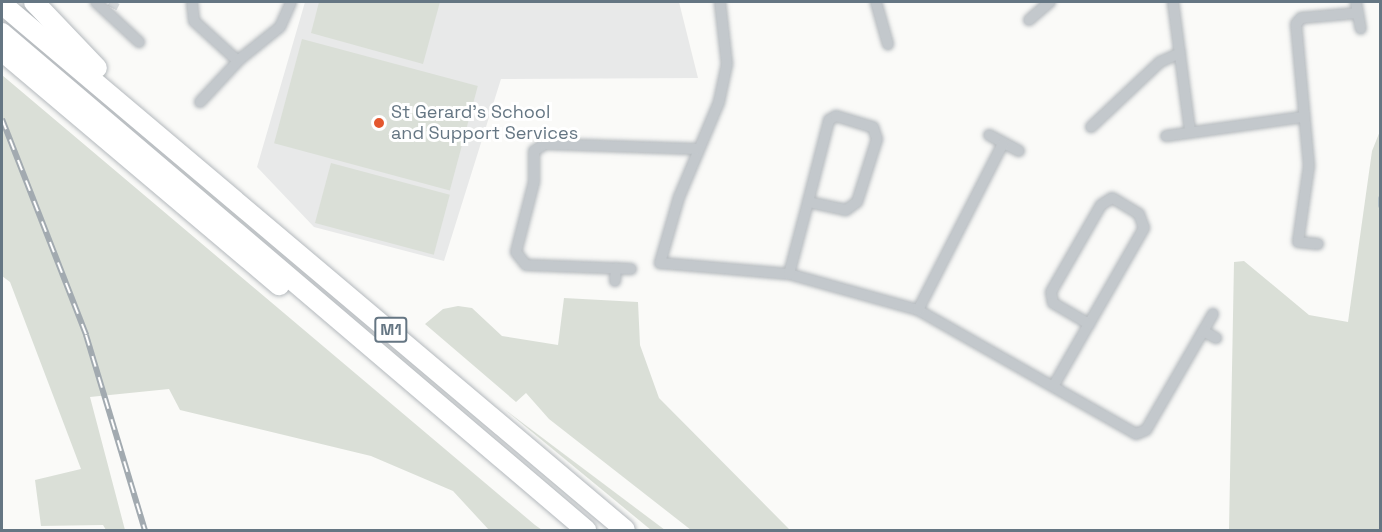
<!DOCTYPE html>
<html>
<head>
<meta charset="utf-8">
<style>
  body { margin:0 }
  #map { position:relative; width:1382px; height:532px; overflow:hidden; background:#fafaf8; font-family:"Space Grotesk",sans-serif }
  div>[style] { position:absolute }
  .built>* { inset:0; background:#e8e9e9 }
  .green>* { inset:0; background:#dadfd7; transform-origin:0 0 }
  .stream>* { height:4px; margin:-2px; padding:0 2px; transform-origin:2px; border-radius:2px; background:#bbc7cb }
  .minor-tunnel>* { height:10px; margin-top:-5px; transform-origin:0; background:repeating-linear-gradient(90deg,#d5d9db 0 10px,transparent 0 15px) }
  .roads { filter:drop-shadow(0 0 2px #b4b9bd) drop-shadow(0 0 2px #b4b9bd) }
  .minor>* { height:10px; margin:-5px; padding:0 5px; transform-origin:5px; border-radius:5px; background:#c3c8cc }
  .motorway>* { height:20px; margin:-10px; padding:0 10px; transform-origin:10px; border-radius:10px; background:#fff }
  .rail>* { height:6px; margin-top:-3px; transform-origin:0; background:repeating-linear-gradient(90deg,#fff 0 11px,#a2aab0 0 22px); box-sizing:border-box; border-block:2px solid #a2aab0 }
  .dots>* { width:16px; height:16px; translate:-50% -50%; box-sizing:border-box; border:3px solid #fff; border-radius:50% }
  span { translate:-50% -50%; white-space:nowrap; text-align:center; line-height:1.15; -webkit-text-stroke:6px #fff; paint-order:stroke }
  .shield-label span { padding:2px 4px; background:#fff; border:2px solid; border-radius:4px; -webkit-text-stroke-width:0 }
  .shield-label { font-size:16px; color:#657683; font-weight:700 }
  .poi-label { font-size:18px; color:#657683 }
  .left { translate:0 -50%; text-align:left }
  .frame { position:absolute; inset:0; border:3px solid #657683; pointer-events:none }
</style>
</head>
<body>
<div id="map">
  <div class="built">
    <div style="clip-path:polygon(305px 2px,679px 2px,698px 78px,501px 79px,444px 261px,314px 227px,257px 167px)"></div>
  </div>
  <div class="green">
    <div style="clip-path:polygon(319px 2px,440px 2px,423px 64px,311px 33px)"></div>
    <div style="left:302px;top:39px;width:182px;height:108px;rotate:15deg"></div>
    <div style="clip-path:polygon(2px 75px,535px 525px,542px 530px,489px 530px,453px 491px,371px 456px,180px 410px,169px 389px,90px 397px,125px 530px,106px 530px,103px 525px,41px 526px,35px 480px,81px 469px,10px 282px,2px 276px)"></div>
    <div style="clip-path:polygon(1380px 131px,1380px 530px,1229px 530px,1234px 262px,1244px 261px,1309px 315px,1348px 322px,1372px 151px)"></div>
    <div style="left:331px;top:163px;width:123px;height:62px;rotate:15deg"></div>
    <div style="clip-path:polygon(564px 298px,638px 302px,640px 345px,659px 398px,790px 530px,691px 530px,549px 419px,526px 393px,516px 402px,425px 324px,443px 309px,458px 306px,472px 308px,502px 336px,558px 345px)"></div>
    <div style="clip-path:polygon(504px 409px,665px 530px,651px 530px)"></div>
  </div>
  <div class="stream">
    <div style="left:1380px;top:198px;width:8px;rotate:90deg"></div>
  </div>
  <div class="minor-tunnel">
    <div style="left:112px;top:8px;width:7px;rotate:-63deg"></div>
  </div>
  <div class="roads">
    <div class="minor">
      <div style="left:96px;top:2px;width:59px;rotate:42.9deg"></div>
      <div style="left:192px;top:2px;width:19px;rotate:84deg"></div>
      <div style="left:194px;top:21px;width:59px;rotate:42.3deg"></div>
      <div style="left:720px;top:2px;width:62px;rotate:83.6deg"></div>
      <div style="left:727px;top:64px;width:39px;rotate:102deg"></div>
      <div style="left:719px;top:102px;width:103px;rotate:112.8deg"></div>
      <div style="left:679px;top:197px;width:69px;rotate:106.1deg"></div>
      <div style="left:660px;top:263px;width:129px;rotate:4.9deg"></div>
      <div style="left:789px;top:274px;width:134px;rotate:15.6deg"></div>
      <div style="left:918px;top:310px;width:251px;rotate:29.6deg"></div>
      <div style="left:1136px;top:434px;width:11px;rotate:-22deg"></div>
      <div style="left:1146px;top:430px;width:134px;rotate:-60deg"></div>
      <div style="left:876px;top:2px;width:44px;rotate:74.1deg"></div>
      <div style="left:1173px;top:2px;width:131px;rotate:82.5deg"></div>
      <div style="left:1356px;top:2px;width:27px;rotate:80deg"></div>
      <div style="left:1029px;top:20px;width:28px;rotate:-41deg"></div>
      <div style="left:200px;top:102px;width:59px;rotate:-47.1deg"></div>
      <div style="left:240px;top:59px;width:51px;rotate:-38.7deg"></div>
      <div style="left:280px;top:27px;width:27px;rotate:-66deg"></div>
      <div style="left:1091px;top:127px;width:95px;rotate:-43.3deg"></div>
      <div style="left:1160px;top:62px;width:22px;rotate:-24deg"></div>
      <div style="left:989px;top:135px;width:34px;rotate:28deg"></div>
      <div style="left:1166px;top:136px;width:138px;rotate:-7.9deg"></div>
      <div style="left:1318px;top:244px;width:20px;rotate:-174deg"></div>
      <div style="left:1298px;top:242px;width:77px;rotate:-81.8deg"></div>
      <div style="left:1309px;top:166px;width:143px;rotate:-95.2deg"></div>
      <div style="left:1296px;top:24px;width:8px;rotate:-50deg"></div>
      <div style="left:1301px;top:18px;width:57px;rotate:-5deg"></div>
      <div style="left:631px;top:269px;width:105px;rotate:-177.8deg"></div>
      <div style="left:526px;top:265px;width:16px;rotate:-128deg"></div>
      <div style="left:516px;top:252px;width:72px;rotate:-75.6deg"></div>
      <div style="left:534px;top:182px;width:31px;rotate:-90deg"></div>
      <div style="left:534px;top:151px;width:13px;rotate:-32deg"></div>
      <div style="left:545px;top:144px;width:153px;rotate:1.9deg"></div>
      <div style="left:789px;top:274px;width:74px;rotate:-75.2deg"></div>
      <div style="left:808px;top:202px;width:85px;rotate:-75.6deg"></div>
      <div style="left:829px;top:120px;width:8px;rotate:-30deg"></div>
      <div style="left:836px;top:116px;width:39px;rotate:17deg"></div>
      <div style="left:873px;top:127px;width:13px;rotate:72deg"></div>
      <div style="left:877px;top:139px;width:66px;rotate:107.6deg"></div>
      <div style="left:857px;top:202px;width:14px;rotate:144deg"></div>
      <div style="left:846px;top:210px;width:39px;rotate:-168deg"></div>
      <div style="left:615px;top:281px;width:13px;rotate:-86deg"></div>
      <div style="left:918px;top:310px;width:187px;rotate:-63deg"></div>
      <div style="left:1203px;top:331px;width:15px;rotate:28deg"></div>
      <div style="left:1054px;top:385px;width:70px;rotate:-60.2deg"></div>
      <div style="left:1089px;top:324px;width:111px;rotate:-60.2deg"></div>
      <div style="left:1144px;top:228px;width:15px;rotate:-110deg"></div>
      <div style="left:1139px;top:214px;width:31px;rotate:-149deg"></div>
      <div style="left:1112px;top:198px;width:13px;rotate:148deg"></div>
      <div style="left:1101px;top:205px;width:100px;rotate:119.9deg"></div>
      <div style="left:1051px;top:292px;width:11px;rotate:80deg"></div>
      <div style="left:1053px;top:303px;width:42px;rotate:30.3deg"></div>
    </div>
    <div class="motorway">
      <div style="left:34px;top:2px;width:91px;rotate:46.3deg"></div>
      <div style="left:2px;top:4px;width:815px;rotate:40.17deg"></div>
      <div style="left:2px;top:33px;width:767px;rotate:40.4deg"></div>
      <div style="left:2px;top:51px;width:363px;rotate:40.2deg"></div>
    </div>
  </div>
  <div class="rail">
    <div style="left:2px;top:119px;width:232px;rotate:68.7deg"></div>
    <div style="left:86px;top:335px;width:204px;rotate:73.2deg"></div>
  </div>
  <div class="dots">
    <div style="left:379px;top:123px;background:#e4572e"></div>
  </div>
  <div class="shield-label">
    <span style="left:391px;top:330px">M1</span>
  </div>
  <div class="poi-label">
    <span class="left" style="left:391px;top:123px">St Gerard's School<br>and Support Services</span>
  </div>
  <div class="frame"></div>
</div>
</body>
</html>
